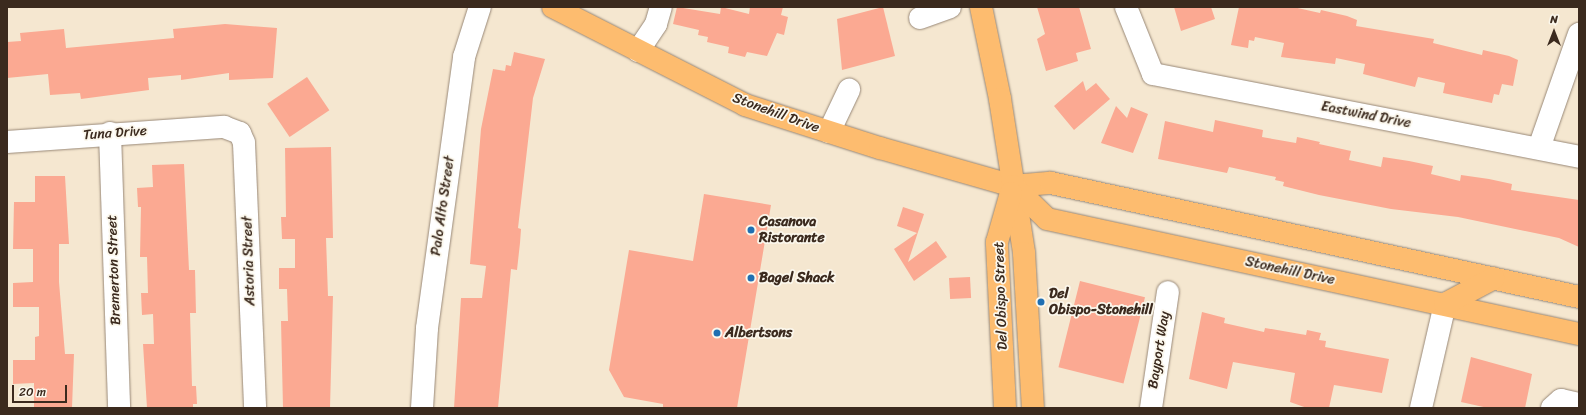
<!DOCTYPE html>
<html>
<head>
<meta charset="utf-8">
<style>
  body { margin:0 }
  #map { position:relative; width:1586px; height:415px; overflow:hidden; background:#f5e7d0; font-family:Sriracha,sans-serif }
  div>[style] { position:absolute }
  .building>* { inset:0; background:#fba992; transform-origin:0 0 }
  .roads { filter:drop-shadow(0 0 1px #988877) drop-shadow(0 0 1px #988877) }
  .minor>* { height:22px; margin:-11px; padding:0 11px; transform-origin:11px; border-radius:11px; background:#fff }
  .major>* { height:22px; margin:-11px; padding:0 11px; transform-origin:11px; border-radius:11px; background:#fdbc6f }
  .dots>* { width:11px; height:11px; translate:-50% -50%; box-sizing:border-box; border:2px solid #fbf7ec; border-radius:50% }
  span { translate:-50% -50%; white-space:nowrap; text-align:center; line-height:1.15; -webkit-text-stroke:3.5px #fbf7ec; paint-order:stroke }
  .street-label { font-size:14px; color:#3b2a1e }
  .poi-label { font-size:14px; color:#3b2a1e; font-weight:700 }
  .left { translate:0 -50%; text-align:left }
  .frame { position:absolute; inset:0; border:8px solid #3b2a1e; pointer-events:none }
  .north { position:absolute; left:1534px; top:12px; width:40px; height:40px; -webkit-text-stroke:3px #fbf7ec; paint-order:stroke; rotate:0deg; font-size:11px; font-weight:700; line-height:16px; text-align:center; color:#3b2a1e }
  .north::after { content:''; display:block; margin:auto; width:14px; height:18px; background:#3b2a1e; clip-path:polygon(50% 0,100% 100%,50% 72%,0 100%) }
  .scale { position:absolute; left:12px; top:385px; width:55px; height:18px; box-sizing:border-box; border:2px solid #3b2a1e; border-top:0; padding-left:5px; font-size:12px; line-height:14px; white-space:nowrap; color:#3b2a1e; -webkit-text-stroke:3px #fbf7ec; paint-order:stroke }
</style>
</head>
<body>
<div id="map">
  <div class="building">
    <div style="clip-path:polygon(677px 7px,720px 14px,721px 7px,749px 14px,750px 7px,783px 7px,781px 15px,788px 17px,784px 35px,777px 33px,767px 56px,747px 52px,745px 57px,728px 53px,729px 47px,707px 42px,708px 37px,698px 35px,699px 30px,673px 24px)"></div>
    <div style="clip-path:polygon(883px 7px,895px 56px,842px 70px,837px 19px)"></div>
    <div style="clip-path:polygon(1037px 7px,1079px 7px,1091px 49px,1076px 53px,1078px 61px,1046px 71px,1037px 39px,1045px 34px)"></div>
    <div style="clip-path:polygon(1174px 7px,1211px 7px,1215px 19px,1181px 31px)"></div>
    <div style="clip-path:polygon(1239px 7px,1293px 7px,1320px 13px,1321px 10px,1347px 16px,1357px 20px,1356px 26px,1434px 39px,1433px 43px,1482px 55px,1483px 50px,1509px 56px,1518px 60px,1513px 86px,1502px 84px,1499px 95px,1494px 94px,1492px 103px,1443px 93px,1445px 83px,1418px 77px,1415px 87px,1363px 74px,1365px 64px,1336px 58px,1335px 64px,1281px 57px,1284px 43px,1255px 37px,1254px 41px,1249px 40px,1248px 48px,1231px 45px)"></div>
    <div style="clip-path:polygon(225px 24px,277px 28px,273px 78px,229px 80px,229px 73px,181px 80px,181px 75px,148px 78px,149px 90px,81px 99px,80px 93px,50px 95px,48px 74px,7px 78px,7px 42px,21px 41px,20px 33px,64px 29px,66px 48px,174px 38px,173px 29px)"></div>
    <div style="clip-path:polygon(514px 52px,545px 59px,533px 98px,518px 228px,521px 229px,520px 243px,517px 270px,511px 269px,498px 408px,454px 408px,461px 298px,482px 298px,486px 266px,470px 264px,481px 129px,493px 69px,505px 71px,506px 65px,511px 66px)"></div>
    <div style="left:307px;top:77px;width:40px;height:48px;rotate:56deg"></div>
    <div style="clip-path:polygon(1083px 81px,1086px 91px,1096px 83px,1110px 99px,1074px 130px,1054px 106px)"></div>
    <div style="clip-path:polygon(1116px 106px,1127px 118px,1131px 107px,1148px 114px,1133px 153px,1101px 143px)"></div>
    <div style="clip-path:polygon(1215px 120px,1263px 130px,1262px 137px,1296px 143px,1297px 137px,1320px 142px,1319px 144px,1351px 151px,1349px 160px,1381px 167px,1383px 157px,1409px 161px,1433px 166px,1431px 174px,1460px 181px,1461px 175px,1489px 179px,1512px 184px,1511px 190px,1579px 200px,1579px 247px,1559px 238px,1458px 217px,1391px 209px,1319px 195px,1283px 186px,1284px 182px,1275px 180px,1276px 177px,1229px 167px,1227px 173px,1158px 159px,1165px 121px,1213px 132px)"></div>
    <div style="clip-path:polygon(331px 147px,333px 238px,326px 238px,328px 296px,333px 296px,330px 408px,283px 408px,281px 321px,288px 321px,287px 289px,279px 289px,279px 268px,295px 268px,295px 239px,282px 239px,281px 217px,286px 217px,285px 148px)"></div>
    <div style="clip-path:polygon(184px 164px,189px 270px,195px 270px,196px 313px,190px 313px,192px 386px,196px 386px,197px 404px,193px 404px,193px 408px,147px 408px,143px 344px,154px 344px,153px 314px,142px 315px,141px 293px,148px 293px,147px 257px,140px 257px,141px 207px,138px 207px,137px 188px,153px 187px,152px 165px)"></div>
    <div style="clip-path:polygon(35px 176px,65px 176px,69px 244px,59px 244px,59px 282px,65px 354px,74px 354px,72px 408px,34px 408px,34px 383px,13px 384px,13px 360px,35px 360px,35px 337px,39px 336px,39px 307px,13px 307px,13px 283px,33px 282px,33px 249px,13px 249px,14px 202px,35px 202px)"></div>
    <div style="clip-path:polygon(704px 194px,771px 205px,737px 408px,663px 408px,663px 404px,624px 397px,609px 370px,629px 250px,693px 261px)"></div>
    <div style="clip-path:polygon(903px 207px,924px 214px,908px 262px,936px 241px,947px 257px,914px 281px,894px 249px,917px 233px,897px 226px)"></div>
    <div style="left:970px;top:277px;width:21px;height:21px;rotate:87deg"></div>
    <div style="left:1080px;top:281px;width:67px;height:89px;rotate:14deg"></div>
    <div style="clip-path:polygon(1202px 312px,1225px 318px,1224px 323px,1264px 332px,1265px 328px,1306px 335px,1307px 330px,1321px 333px,1319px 340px,1326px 341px,1325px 347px,1389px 359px,1382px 393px,1334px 385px,1329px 408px,1307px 408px,1290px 402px,1295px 373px,1233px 362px,1227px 389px,1189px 379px)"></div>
    <div style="clip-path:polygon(1471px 357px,1532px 374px,1525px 408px,1488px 408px,1461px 402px)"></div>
  </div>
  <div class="roads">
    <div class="minor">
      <div style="left:1126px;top:7px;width:72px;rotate:68.1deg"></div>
      <div style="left:1153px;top:74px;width:434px;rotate:11deg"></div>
      <div style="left:920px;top:18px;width:32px;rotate:-20deg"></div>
      <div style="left:638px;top:51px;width:32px;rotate:-56deg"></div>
      <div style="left:656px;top:24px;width:18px;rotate:-74deg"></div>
      <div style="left:829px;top:132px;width:47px;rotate:-64.5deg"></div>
      <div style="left:110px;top:133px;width:275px;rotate:88.1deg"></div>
      <div style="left:7px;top:142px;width:218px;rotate:-4deg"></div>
      <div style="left:224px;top:127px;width:17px;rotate:21deg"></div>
      <div style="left:240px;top:133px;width:11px;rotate:68deg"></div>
      <div style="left:244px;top:143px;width:265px;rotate:87.6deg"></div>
      <div style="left:1539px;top:148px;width:121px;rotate:-70.7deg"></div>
      <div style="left:422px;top:408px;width:80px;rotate:-86.4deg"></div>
      <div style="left:427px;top:328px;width:274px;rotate:-82.2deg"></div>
      <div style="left:464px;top:57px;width:52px;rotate:-72.3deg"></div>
      <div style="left:1151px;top:408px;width:117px;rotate:-81.7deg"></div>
      <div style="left:1421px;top:408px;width:107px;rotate:-77deg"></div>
      <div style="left:1552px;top:408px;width:12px;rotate:-42deg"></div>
      <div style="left:1561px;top:400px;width:18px;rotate:13deg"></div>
    </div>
    <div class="major">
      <div style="left:553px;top:7px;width:216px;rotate:27deg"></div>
      <div style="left:745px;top:105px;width:142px;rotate:17.7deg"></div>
      <div style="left:880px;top:148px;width:138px;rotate:15.9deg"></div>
      <div style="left:1013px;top:186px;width:38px;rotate:-5deg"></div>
      <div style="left:1051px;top:183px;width:540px;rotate:12.18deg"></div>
      <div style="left:981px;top:7px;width:94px;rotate:78.3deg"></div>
      <div style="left:1000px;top:99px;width:156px;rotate:81.1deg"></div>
      <div style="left:1024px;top:253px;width:155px;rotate:86.7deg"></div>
      <div style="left:1013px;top:186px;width:47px;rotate:44.1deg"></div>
      <div style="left:1047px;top:219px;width:544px;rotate:12.2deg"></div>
      <div style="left:1445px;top:304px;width:55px;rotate:-28deg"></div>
      <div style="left:1005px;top:408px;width:166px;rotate:-92.8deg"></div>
      <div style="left:997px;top:242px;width:51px;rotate:-74.1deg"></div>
    </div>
  </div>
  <div class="dots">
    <div style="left:751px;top:230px;background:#1f6fb2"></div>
    <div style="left:751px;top:278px;background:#1f6fb2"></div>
    <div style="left:1041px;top:302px;background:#1f6fb2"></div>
    <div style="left:717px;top:333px;background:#1f6fb2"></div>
  </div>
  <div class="street-label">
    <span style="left:776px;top:113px;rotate:20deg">Stonehill Drive</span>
    <span style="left:1366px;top:115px;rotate:11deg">Eastwind Drive</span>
    <span style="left:115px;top:133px;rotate:-4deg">Tuna Drive</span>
    <span style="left:443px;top:206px;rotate:-82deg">Palo Alto Street</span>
    <span style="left:249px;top:261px;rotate:-92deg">Astoria Street</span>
    <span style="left:114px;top:270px;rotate:-92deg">Bremerton Street</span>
    <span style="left:1290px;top:271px;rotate:12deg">Stonehill Drive</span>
    <span style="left:1001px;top:296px;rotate:-92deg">Del Obispo Street</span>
    <span style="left:1159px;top:350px;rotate:-81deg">Bayport Way</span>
  </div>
  <div class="poi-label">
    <span class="left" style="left:759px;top:230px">Casanova<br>Ristorante</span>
    <span class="left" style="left:759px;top:278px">Bagel Shack</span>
    <span class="left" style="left:1049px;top:302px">Del<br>Obispo-Stonehill</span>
    <span class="left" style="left:725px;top:333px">Albertsons</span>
  </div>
  <div class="frame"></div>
  <div class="north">N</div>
  <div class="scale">20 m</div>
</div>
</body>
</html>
